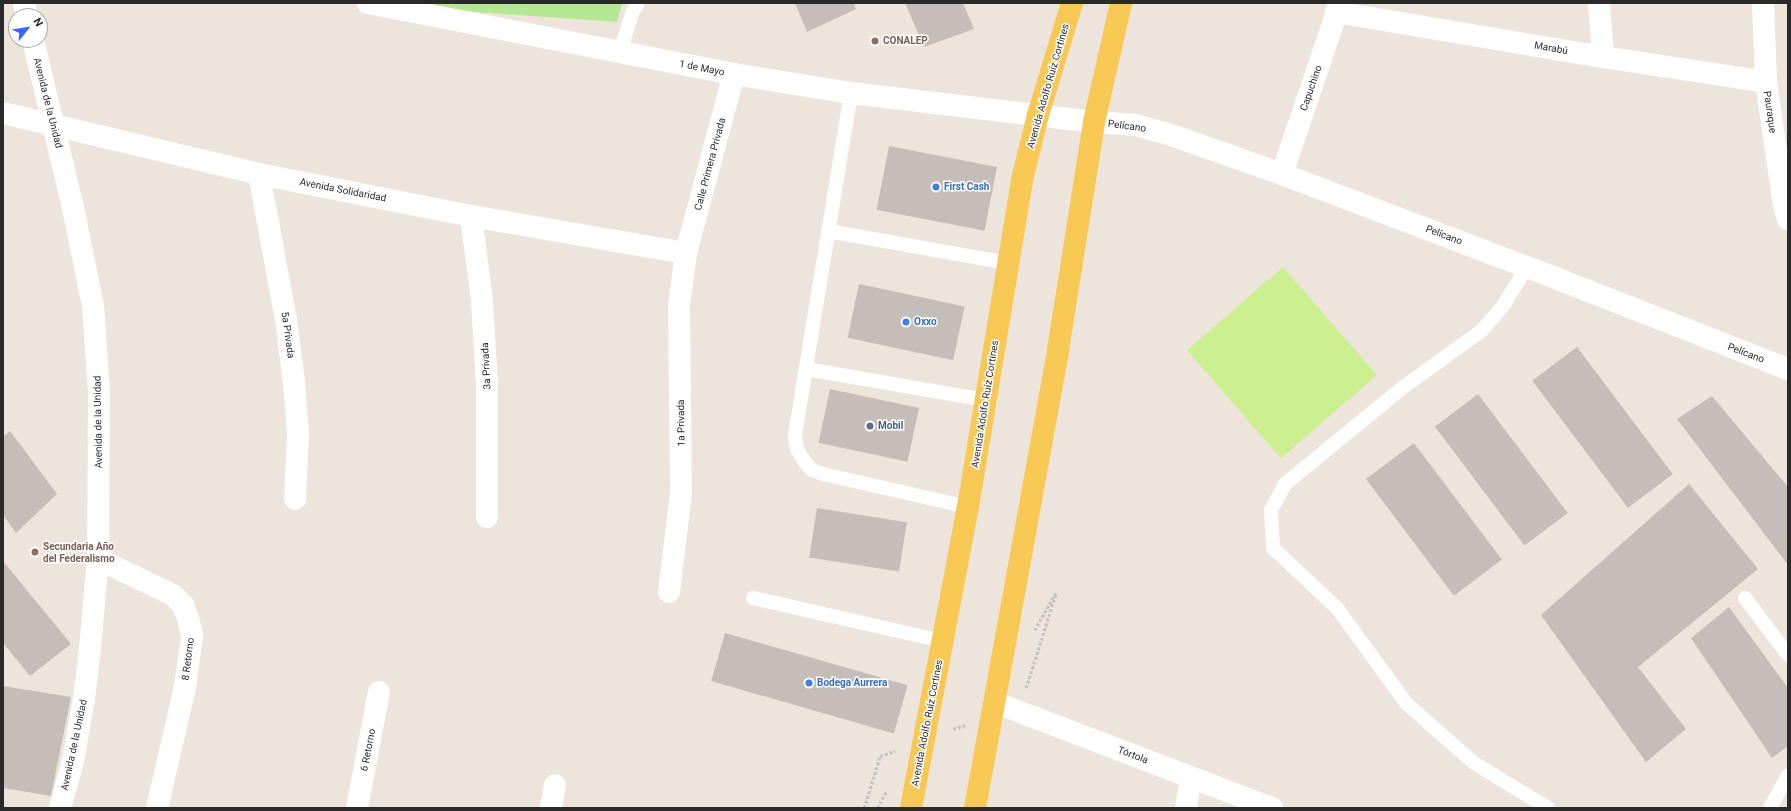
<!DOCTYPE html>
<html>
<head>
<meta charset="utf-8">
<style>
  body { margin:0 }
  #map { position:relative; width:1791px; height:811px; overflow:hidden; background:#ede4db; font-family:Roboto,sans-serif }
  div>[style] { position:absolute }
  .green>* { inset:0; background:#b6e794 }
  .pitch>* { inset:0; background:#ccef8f; transform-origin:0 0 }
  .building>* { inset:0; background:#c5beb8; transform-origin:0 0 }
  .path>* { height:2.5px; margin-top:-1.25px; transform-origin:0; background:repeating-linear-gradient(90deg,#c3c3c3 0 3px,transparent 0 5px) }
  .service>* { height:14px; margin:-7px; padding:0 7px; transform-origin:7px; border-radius:7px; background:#fff }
  .minor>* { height:22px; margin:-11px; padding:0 11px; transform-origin:11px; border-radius:11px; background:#fff }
  .tertiary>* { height:22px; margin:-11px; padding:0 11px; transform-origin:11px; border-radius:11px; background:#fff }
  .primary>* { height:22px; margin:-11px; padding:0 11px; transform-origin:11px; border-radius:11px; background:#f8c855 }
  .dots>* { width:11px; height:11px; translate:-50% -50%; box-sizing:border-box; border:2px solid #fff; border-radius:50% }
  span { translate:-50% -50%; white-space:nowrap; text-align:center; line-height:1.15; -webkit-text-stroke:3px #fff; paint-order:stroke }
  .education-label { font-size:10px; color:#785e54; font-weight:700 }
  .left { translate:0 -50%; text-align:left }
  .street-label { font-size:10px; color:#2a2a2a }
  .shop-label { font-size:10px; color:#366cbe; font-weight:700 }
  .service-label { font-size:10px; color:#4e5e75; font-weight:700 }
  .frame { position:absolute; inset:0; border:4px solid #2a2a2a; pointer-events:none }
  .north { position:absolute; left:8px; top:8px; width:40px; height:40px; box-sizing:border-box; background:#fff; border:1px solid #aaa; border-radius:50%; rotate:60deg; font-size:11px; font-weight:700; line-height:16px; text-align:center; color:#2a2a2a }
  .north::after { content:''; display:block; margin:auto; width:14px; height:18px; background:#3668ff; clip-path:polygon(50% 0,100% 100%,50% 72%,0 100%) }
</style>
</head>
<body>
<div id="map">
  <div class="green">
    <div style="clip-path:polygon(390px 3px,622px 3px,617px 22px,405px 7px)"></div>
  </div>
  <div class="pitch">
    <div style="left:1283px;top:267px;width:143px;height:127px;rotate:49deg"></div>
  </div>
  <div class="building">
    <div style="clip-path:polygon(795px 3px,854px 3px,856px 9px,807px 32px)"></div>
    <div style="clip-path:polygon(905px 3px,963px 3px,974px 29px,924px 47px)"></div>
    <div style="left:889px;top:146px;width:110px;height:65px;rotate:11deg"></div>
    <div style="left:859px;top:284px;width:108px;height:55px;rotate:12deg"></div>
    <div style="left:1577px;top:347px;width:159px;height:56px;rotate:53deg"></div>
    <div style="left:830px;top:389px;width:91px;height:55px;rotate:12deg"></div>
    <div style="left:1478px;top:394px;width:149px;height:54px;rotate:53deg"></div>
    <div style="clip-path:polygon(1712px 396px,1788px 487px,1788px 565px,1677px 419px)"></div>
    <div style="clip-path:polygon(10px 431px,57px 494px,16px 533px,3px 515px,3px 437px)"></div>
    <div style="left:1414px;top:443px;width:146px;height:60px;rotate:53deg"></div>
    <div style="clip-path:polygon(1689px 484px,1758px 569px,1638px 667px,1686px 729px,1646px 762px,1541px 615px)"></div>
    <div style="left:817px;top:508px;width:91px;height:50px;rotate:9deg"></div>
    <div style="clip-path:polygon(3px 561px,71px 644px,30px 676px,3px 643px)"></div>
    <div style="clip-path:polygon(1729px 607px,1788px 688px,1788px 746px,1772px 758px,1691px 638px)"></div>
    <div style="left:725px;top:633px;width:190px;height:50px;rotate:16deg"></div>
    <div style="clip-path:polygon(3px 686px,71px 697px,51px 796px,3px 788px)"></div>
  </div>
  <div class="path">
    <div style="left:1026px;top:688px;width:100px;rotate:-72.5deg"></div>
    <div style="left:1056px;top:593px;width:45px;rotate:119.4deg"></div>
    <div style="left:953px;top:729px;width:13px;rotate:-18deg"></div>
    <div style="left:864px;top:808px;width:54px;rotate:-72.9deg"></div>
    <div style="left:880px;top:756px;width:16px;rotate:-18deg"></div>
    <div style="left:877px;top:808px;width:20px;rotate:-60deg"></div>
  </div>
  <div class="service">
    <div style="left:620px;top:52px;width:43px;rotate:-72.4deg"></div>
    <div style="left:633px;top:11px;width:9px;rotate:-58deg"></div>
    <div style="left:851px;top:93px;width:347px;rotate:99.3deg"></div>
    <div style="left:795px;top:435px;width:14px;rotate:82deg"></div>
    <div style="left:797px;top:449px;width:14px;rotate:60deg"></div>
    <div style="left:804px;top:461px;width:12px;rotate:48deg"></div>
    <div style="left:812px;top:470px;width:12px;rotate:20deg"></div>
    <div style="left:823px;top:474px;width:149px;rotate:12.8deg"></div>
    <div style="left:828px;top:231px;width:183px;rotate:10.1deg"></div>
    <div style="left:1527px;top:267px;width:46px;rotate:121.6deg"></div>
    <div style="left:1503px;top:306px;width:33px;rotate:131deg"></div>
    <div style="left:1481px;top:331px;width:99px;rotate:144.1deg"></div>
    <div style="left:1401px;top:389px;width:150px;rotate:140.7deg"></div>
    <div style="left:1285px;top:484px;width:30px;rotate:118deg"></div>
    <div style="left:1271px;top:510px;width:38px;rotate:87deg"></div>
    <div style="left:1273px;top:548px;width:88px;rotate:43.2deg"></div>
    <div style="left:1337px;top:608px;width:117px;rotate:54deg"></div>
    <div style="left:1406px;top:703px;width:91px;rotate:41.4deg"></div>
    <div style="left:1474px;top:763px;width:87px;rotate:31.3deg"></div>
    <div style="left:806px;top:369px;width:183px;rotate:9.8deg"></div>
    <div style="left:753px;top:598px;width:194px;rotate:12.8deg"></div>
    <div style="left:1745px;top:598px;width:71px;rotate:53deg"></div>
    <div style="left:1770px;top:808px;width:37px;rotate:-61deg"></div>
  </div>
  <div class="minor">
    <div style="left:24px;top:3px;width:13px;rotate:77deg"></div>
    <div style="left:1599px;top:3px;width:54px;rotate:85.8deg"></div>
    <div style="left:1763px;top:3px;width:79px;rotate:87.8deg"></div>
    <div style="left:1766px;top:82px;width:124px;rotate:81.7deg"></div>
    <div style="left:1784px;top:205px;width:15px;rotate:74deg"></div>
    <div style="left:1336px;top:12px;width:271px;rotate:9.6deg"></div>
    <div style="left:1603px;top:57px;width:165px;rotate:8.7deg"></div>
    <div style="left:33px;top:40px;width:173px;rotate:76.6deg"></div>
    <div style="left:73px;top:208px;width:100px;rotate:78.5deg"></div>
    <div style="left:93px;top:306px;width:85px;rotate:86deg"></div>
    <div style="left:99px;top:391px;width:168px;rotate:90.3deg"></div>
    <div style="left:98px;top:559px;width:89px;rotate:95.1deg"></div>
    <div style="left:90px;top:648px;width:51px;rotate:96.7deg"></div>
    <div style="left:84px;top:699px;width:63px;rotate:100.1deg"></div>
    <div style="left:73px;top:761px;width:49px;rotate:105.5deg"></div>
    <div style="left:3px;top:113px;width:263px;rotate:13.4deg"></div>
    <div style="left:259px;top:174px;width:216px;rotate:11.2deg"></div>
    <div style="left:471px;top:216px;width:218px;rotate:9.8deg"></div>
    <div style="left:259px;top:174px;width:147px;rotate:79.5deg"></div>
    <div style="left:286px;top:319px;width:64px;rotate:82.9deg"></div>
    <div style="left:294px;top:383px;width:50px;rotate:85.4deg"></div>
    <div style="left:298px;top:433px;width:66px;rotate:92.6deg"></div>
    <div style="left:1282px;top:174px;width:181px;rotate:-71.3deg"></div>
    <div style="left:471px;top:216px;width:86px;rotate:82.6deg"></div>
    <div style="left:482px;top:301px;width:83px;rotate:86.6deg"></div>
    <div style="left:487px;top:384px;width:133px;rotate:90deg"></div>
    <div style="left:98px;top:559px;width:83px;rotate:25.6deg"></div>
    <div style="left:173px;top:595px;width:14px;rotate:45deg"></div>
    <div style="left:183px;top:605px;width:14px;rotate:69deg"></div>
    <div style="left:188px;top:618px;width:18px;rotate:77deg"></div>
    <div style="left:192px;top:636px;width:51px;rotate:97.8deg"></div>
    <div style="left:185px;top:687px;width:124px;rotate:103deg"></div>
    <div style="left:669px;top:592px;width:100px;rotate:-83.1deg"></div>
    <div style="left:681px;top:493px;width:188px;rotate:-90.6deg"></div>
    <div style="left:679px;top:305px;width:52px;rotate:-82.3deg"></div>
    <div style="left:686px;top:253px;width:185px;rotate:-75deg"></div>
    <div style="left:994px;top:702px;width:298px;rotate:20.9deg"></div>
    <div style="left:357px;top:808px;width:118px;rotate:-79.3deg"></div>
    <div style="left:551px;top:808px;width:23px;rotate:-80deg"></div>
    <div style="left:1186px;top:808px;width:31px;rotate:-81deg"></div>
  </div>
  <div class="tertiary">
    <div style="left:368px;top:3px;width:373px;rotate:11deg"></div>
    <div style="left:734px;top:74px;width:119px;rotate:9.2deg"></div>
    <div style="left:851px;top:93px;width:245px;rotate:6.8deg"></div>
    <div style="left:1094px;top:122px;width:42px;rotate:4.1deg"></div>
    <div style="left:1136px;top:125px;width:40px;rotate:16deg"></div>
    <div style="left:1174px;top:136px;width:114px;rotate:19.4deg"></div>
    <div style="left:1282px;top:174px;width:301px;rotate:20.8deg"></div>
    <div style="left:1563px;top:281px;width:242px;rotate:21.4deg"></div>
  </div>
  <div class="primary">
    <div style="left:911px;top:808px;width:306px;rotate:-79.3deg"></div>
    <div style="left:968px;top:507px;width:336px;rotate:-80.6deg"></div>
    <div style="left:1023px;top:176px;width:63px;rotate:-76.2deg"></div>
    <div style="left:1038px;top:115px;width:117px;rotate:-73.1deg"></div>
    <div style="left:975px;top:808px;width:465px;rotate:-79.7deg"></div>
    <div style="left:1058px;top:350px;width:231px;rotate:-81deg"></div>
    <div style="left:1094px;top:122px;width:122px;rotate:-77.2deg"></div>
  </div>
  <div class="dots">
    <div style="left:875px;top:41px;background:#8d6e63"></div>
    <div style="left:936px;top:187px;background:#3f7fe0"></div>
    <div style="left:906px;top:322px;background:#3f7fe0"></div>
    <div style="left:870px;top:426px;background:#5c6f8a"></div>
    <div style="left:35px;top:552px;background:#8d6e63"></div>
    <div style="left:809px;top:683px;background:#3f7fe0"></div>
  </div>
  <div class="education-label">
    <span class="left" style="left:883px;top:41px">CONALEP</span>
    <span class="left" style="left:43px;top:552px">Secundaria Año<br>del Federalismo</span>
  </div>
  <div class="street-label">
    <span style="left:1551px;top:48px;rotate:10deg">Marabú</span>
    <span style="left:702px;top:68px;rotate:11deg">1 de Mayo</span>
    <span style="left:1048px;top:86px;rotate:-74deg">Avenida Adolfo Ruíz Cortines</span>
    <span style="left:1311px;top:88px;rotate:-71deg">Capuchino</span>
    <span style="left:48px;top:103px;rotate:76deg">Avenida de la Unidad</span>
    <span style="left:1770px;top:112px;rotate:82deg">Pauraque</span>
    <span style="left:1127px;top:126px;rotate:8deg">Pelícano</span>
    <span style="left:710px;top:164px;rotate:-75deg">Calle Primera Privada</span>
    <span style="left:343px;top:190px;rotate:11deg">Avenida Solidaridad</span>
    <span style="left:1444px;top:235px;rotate:21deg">Pelícano</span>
    <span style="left:288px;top:335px;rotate:82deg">5a Privada</span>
    <span style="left:1746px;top:353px;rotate:21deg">Pelícano</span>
    <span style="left:486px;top:366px;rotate:-93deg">3a Privada</span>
    <span style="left:985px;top:404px;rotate:-81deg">Avenida Adolfo Ruíz Cortines</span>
    <span style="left:98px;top:422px;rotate:-91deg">Avenida de la Unidad</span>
    <span style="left:681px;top:423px;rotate:-91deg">1a Privada</span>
    <span style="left:188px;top:659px;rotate:-83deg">8 Retorno</span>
    <span style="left:927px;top:723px;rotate:-79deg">Avenida Adolfo Ruíz Cortines</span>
    <span style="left:74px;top:745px;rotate:-78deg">Avenida de la Unidad</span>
    <span style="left:368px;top:750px;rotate:-79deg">6 Retorno</span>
    <span style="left:1133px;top:755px;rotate:21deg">Tórtola</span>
  </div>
  <div class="shop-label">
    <span class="left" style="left:944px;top:187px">First Cash</span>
    <span class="left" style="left:914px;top:322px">Oxxo</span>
    <span class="left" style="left:817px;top:683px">Bodega Aurrera</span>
  </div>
  <div class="service-label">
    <span class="left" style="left:878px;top:426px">Mobil</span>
  </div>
  <div class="frame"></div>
  <div class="north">N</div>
</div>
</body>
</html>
